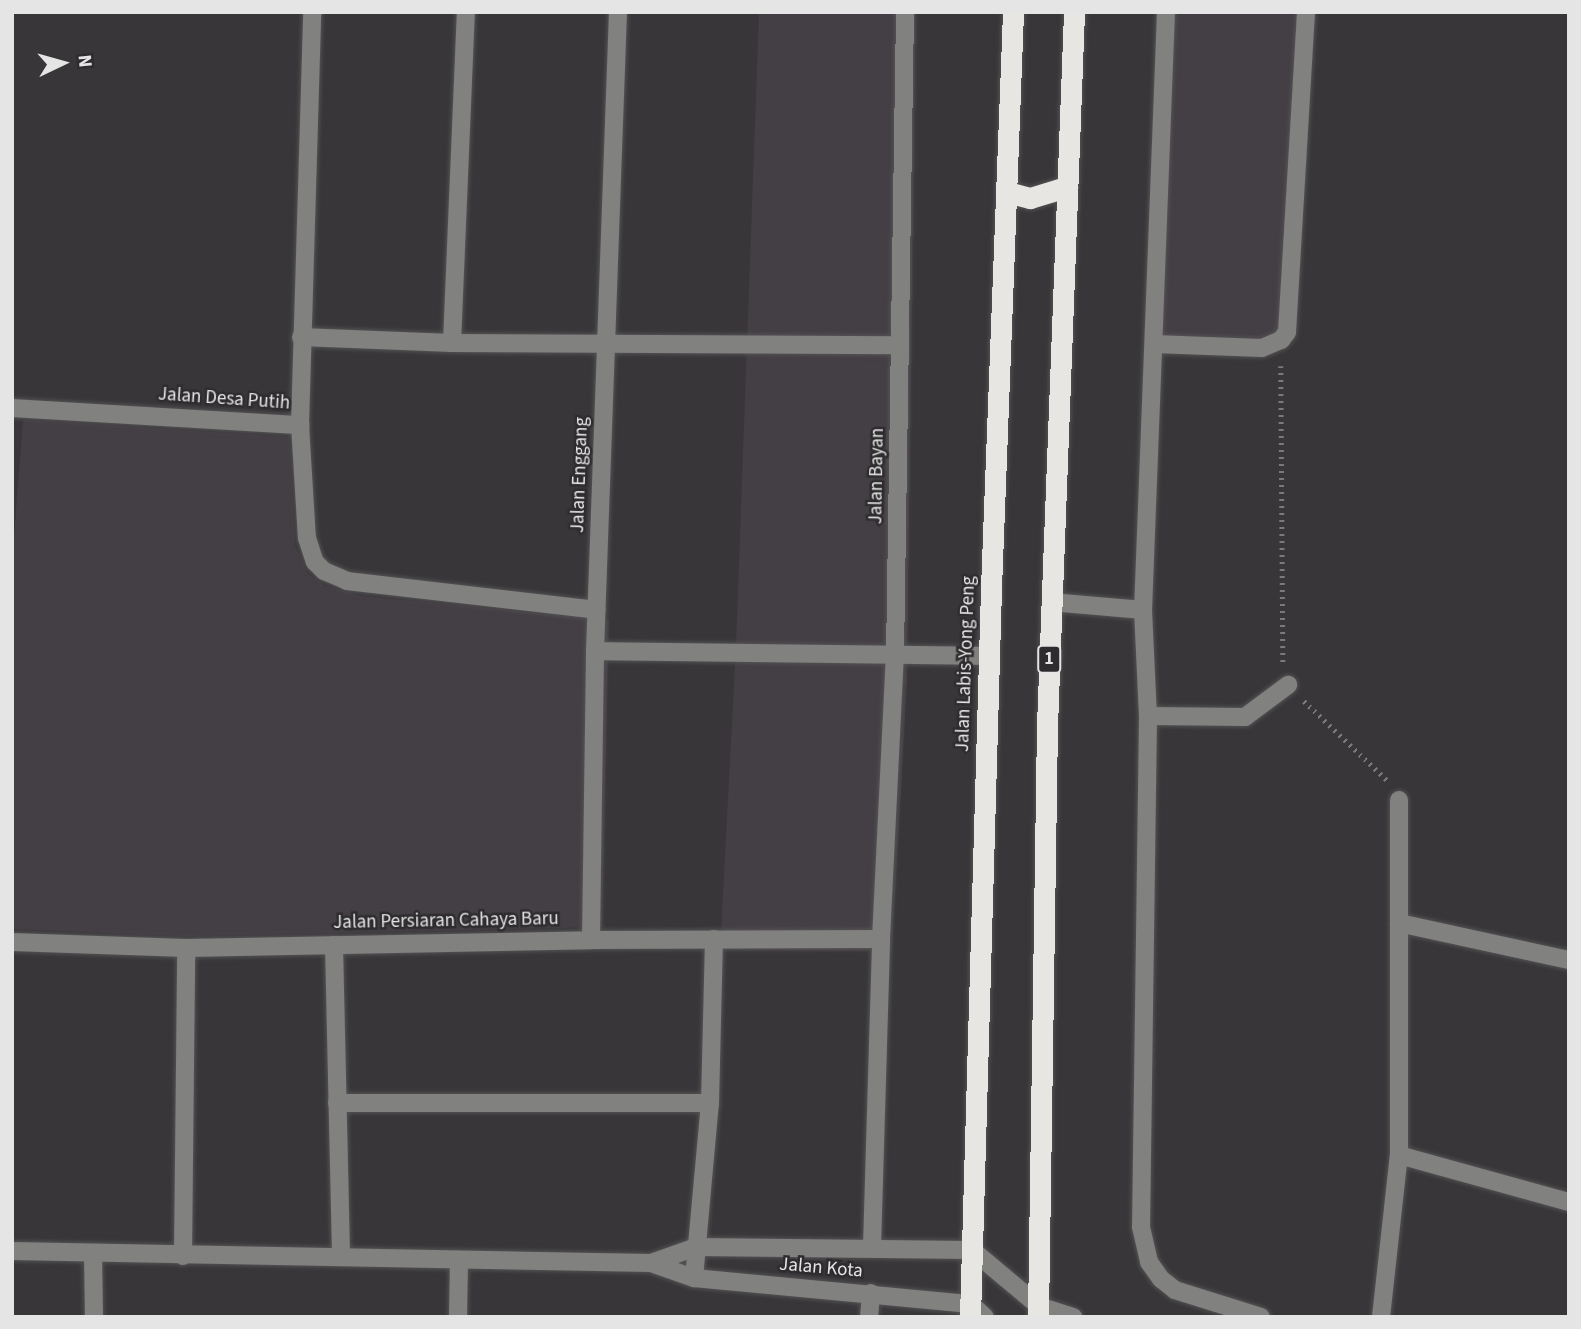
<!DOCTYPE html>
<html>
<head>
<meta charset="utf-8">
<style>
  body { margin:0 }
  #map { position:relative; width:1581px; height:1329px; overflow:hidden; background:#383638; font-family:"Source Sans 3",sans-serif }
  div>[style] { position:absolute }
  .built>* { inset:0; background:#443e45 }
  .path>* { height:4.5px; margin-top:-2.25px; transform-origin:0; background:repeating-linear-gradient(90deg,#7b797b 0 2px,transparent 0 7px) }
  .roads { filter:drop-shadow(0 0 2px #545254) drop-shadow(0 0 2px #545254) }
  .minor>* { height:18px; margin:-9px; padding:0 9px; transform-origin:9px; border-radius:9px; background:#81817f }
  .highway>* { height:21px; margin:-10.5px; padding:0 10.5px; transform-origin:10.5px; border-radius:10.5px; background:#e8e6e3 }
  span { translate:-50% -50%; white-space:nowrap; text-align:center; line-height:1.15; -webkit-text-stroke:5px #2e2c2e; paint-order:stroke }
  .shield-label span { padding:2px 5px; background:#2e2c2e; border:2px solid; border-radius:5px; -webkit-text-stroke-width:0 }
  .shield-label { font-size:18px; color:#e6e5e6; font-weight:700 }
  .street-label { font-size:19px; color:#e6e5e6 }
  .frame { position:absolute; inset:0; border:14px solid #e6e5e6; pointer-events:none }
  .north { position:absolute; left:28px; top:28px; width:70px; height:70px; -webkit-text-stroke:5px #2e2c2e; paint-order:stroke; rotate:85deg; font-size:19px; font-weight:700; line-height:28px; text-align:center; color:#e6e5e6 }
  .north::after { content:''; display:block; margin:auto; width:24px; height:32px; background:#e6e5e6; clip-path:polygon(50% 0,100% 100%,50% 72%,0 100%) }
</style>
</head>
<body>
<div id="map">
  <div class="built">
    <div style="clip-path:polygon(759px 12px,915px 12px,907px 683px,892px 951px,720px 950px,736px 645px)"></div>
    <div style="clip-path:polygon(1156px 12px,1313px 12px,1290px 341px,1272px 354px,1145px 352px)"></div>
    <div style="clip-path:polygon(23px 420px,289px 437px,295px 545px,307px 573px,325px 586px,361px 596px,609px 620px,602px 927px,184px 936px,12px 929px,12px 561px)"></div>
  </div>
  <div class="path">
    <div style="left:1281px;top:366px;width:299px;rotate:89.6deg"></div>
    <div style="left:1304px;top:701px;width:117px;rotate:43.6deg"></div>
  </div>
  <div class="roads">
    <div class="minor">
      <div style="left:1166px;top:12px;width:598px;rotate:92.2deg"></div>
      <div style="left:1143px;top:610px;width:106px;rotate:87.3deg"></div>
      <div style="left:1148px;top:716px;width:511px;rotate:90.78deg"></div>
      <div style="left:1141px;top:1227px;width:36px;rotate:77deg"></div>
      <div style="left:1149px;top:1262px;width:21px;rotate:55deg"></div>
      <div style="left:1161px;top:1279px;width:18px;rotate:38deg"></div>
      <div style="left:1175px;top:1290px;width:90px;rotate:17.4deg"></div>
      <div style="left:301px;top:337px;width:151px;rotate:2.3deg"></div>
      <div style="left:452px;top:343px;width:447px;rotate:0.3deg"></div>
      <div style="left:452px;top:343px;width:331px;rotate:-87.6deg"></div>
      <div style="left:1154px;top:344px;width:108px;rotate:2.1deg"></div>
      <div style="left:1262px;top:348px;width:21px;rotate:-23deg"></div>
      <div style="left:1281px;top:340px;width:10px;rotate:-53deg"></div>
      <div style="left:1287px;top:332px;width:321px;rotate:-86.6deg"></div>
      <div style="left:12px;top:408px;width:289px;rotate:3.4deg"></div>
      <div style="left:300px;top:425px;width:113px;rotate:86.5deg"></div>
      <div style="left:307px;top:538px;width:25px;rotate:72deg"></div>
      <div style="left:315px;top:562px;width:13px;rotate:45deg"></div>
      <div style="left:324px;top:571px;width:25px;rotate:23deg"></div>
      <div style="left:347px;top:581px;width:251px;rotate:6.6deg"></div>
      <div style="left:300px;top:425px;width:413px;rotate:-88.3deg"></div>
      <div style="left:1051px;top:602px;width:92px;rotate:5deg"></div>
      <div style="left:595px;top:651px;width:394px;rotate:0.7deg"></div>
      <div style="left:1148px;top:716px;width:97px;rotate:0.6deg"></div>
      <div style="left:1245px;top:717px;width:54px;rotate:-36.7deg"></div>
      <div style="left:1399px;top:800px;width:123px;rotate:90deg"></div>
      <div style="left:1399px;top:923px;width:174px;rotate:12.3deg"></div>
      <div style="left:591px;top:940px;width:289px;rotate:-89.2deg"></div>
      <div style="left:595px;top:651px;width:639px;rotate:-87.94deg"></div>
      <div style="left:12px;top:942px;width:174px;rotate:2deg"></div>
      <div style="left:186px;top:948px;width:405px;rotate:-1.1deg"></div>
      <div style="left:591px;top:940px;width:290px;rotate:-0.2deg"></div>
      <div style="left:334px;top:945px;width:312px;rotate:88.7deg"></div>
      <div style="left:337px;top:1103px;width:373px"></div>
      <div style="left:1399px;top:1155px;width:176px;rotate:15.5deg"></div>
      <div style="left:872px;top:1247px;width:308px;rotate:-88.3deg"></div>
      <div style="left:881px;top:939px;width:283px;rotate:-87.2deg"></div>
      <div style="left:895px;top:656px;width:644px;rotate:-89.11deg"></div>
      <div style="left:12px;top:1251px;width:639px;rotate:1.08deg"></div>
      <div style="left:651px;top:1263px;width:48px;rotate:-19.6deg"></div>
      <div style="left:696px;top:1247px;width:276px;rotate:0.6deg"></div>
      <div style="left:972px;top:1250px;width:87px;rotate:39.9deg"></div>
      <div style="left:1039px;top:1306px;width:36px;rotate:18deg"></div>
      <div style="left:93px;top:1253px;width:64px;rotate:89.1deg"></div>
      <div style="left:183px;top:1256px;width:308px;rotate:-89.4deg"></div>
      <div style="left:651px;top:1263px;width:46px;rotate:19.2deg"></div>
      <div style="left:694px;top:1278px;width:278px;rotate:5.4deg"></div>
      <div style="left:971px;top:1304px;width:19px;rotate:43deg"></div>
      <div style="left:694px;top:1278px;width:176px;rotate:-84.8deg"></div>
      <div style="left:710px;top:1103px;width:164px;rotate:-88.6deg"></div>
      <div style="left:458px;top:1317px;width:57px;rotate:-89deg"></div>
      <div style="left:869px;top:1317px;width:24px;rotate:-85deg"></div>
      <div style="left:1381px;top:1317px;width:163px;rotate:-83.7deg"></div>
      <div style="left:1399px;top:1155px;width:232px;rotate:-90deg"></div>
    </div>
    <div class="highway">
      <div style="left:1007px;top:192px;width:24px;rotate:15deg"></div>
      <div style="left:1030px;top:198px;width:39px;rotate:-17deg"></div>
      <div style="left:970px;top:1317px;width:729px;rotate:-88.35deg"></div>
      <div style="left:991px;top:588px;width:576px;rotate:-87.81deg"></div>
      <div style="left:1038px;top:1317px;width:592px;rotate:-89.13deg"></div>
      <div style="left:1047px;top:725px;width:714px;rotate:-87.83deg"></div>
    </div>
  </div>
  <div class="shield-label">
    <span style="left:1049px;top:659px">1</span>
  </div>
  <div class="street-label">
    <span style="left:224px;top:399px;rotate:4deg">Jalan Desa Putih</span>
    <span style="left:580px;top:475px;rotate:-88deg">Jalan Enggang</span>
    <span style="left:877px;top:476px;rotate:-89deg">Jalan Bayan</span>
    <span style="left:966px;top:664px;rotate:-88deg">Jalan Labis-Yong Peng</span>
    <span style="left:446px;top:921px;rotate:-1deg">Jalan Persiaran Cahaya Baru</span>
    <span style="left:821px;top:1268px;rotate:5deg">Jalan Kota</span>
  </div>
  <div class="frame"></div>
  <div class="north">N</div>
</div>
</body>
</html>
